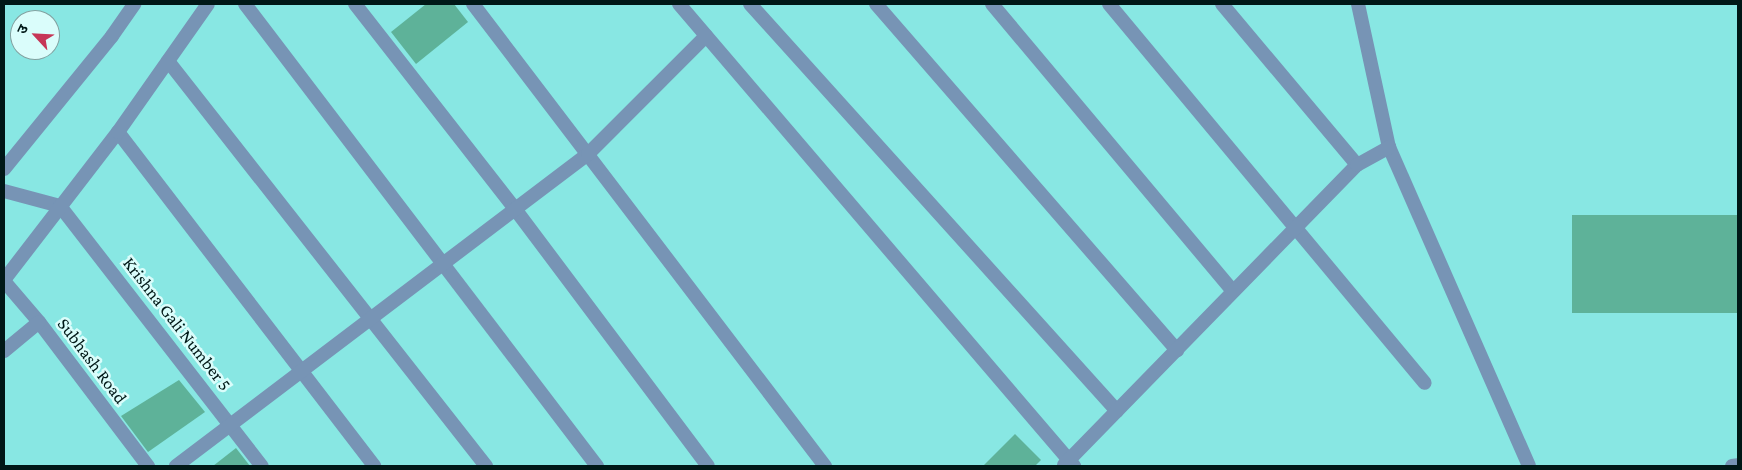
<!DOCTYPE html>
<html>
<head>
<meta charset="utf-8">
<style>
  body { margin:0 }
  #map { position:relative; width:1742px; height:470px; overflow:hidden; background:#88e7e3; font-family:"Crimson Pro","Noto Sans Devanagari",serif }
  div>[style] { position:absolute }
  .building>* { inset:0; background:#5eb299; transform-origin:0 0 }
  .minor>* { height:14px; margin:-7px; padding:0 7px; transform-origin:7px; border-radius:7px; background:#7794b5 }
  span { translate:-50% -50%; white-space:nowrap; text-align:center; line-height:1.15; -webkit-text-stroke:5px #dafdfb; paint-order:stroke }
  .street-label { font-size:18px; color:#001817 }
  .frame { position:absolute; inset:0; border:5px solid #001817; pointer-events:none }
  .north { position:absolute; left:10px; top:10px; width:50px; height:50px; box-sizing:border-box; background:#dafdfb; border:1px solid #83a1a0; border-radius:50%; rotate:295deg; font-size:14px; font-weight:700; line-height:20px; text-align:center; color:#001817 }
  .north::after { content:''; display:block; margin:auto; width:18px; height:22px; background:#c63657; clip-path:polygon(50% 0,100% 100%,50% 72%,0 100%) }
</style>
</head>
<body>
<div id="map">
  <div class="building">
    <div style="clip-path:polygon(426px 4px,454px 4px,468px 22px,416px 64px,391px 32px)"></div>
    <div style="left:1738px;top:215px;width:98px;height:166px;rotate:90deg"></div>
    <div style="clip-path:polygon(179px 380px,205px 412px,148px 452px,121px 416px)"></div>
    <div style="clip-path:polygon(1015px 434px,1041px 460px,1035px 466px,983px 466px)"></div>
    <div style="clip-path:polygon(236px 448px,250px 466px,213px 466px)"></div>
  </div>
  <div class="minor">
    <div style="left:245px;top:4px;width:581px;rotate:52.7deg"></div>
    <div style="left:355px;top:4px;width:260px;rotate:52deg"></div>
    <div style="left:515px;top:209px;width:321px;rotate:53.1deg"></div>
    <div style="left:473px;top:4px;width:581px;rotate:52.7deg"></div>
    <div style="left:679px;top:4px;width:608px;rotate:49.47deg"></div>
    <div style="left:750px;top:4px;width:548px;rotate:47.96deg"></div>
    <div style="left:876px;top:4px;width:459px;rotate:49deg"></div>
    <div style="left:992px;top:4px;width:375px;rotate:50deg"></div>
    <div style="left:1109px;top:4px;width:493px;rotate:50.2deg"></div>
    <div style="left:1222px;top:4px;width:210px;rotate:50deg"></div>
    <div style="left:1358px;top:4px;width:146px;rotate:77.8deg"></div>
    <div style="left:1389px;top:147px;width:348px;rotate:66.3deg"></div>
    <div style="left:168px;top:61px;width:515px;rotate:51.86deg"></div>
    <div style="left:118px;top:132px;width:421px;rotate:52.5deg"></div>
    <div style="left:4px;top:169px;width:171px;rotate:-50.9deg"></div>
    <div style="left:112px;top:36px;width:39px;rotate:-55deg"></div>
    <div style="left:4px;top:191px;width:58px;rotate:15deg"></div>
    <div style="left:60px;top:206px;width:329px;rotate:52.2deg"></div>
    <div style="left:4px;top:280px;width:187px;rotate:-52.4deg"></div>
    <div style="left:118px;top:132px;width:156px;rotate:-54.9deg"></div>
    <div style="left:4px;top:281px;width:54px;rotate:49.5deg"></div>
    <div style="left:39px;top:322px;width:181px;rotate:52.9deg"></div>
    <div style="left:4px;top:351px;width:45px;rotate:-39.6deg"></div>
    <div style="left:1064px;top:465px;width:419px;rotate:-45.7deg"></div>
    <div style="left:1357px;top:165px;width:37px;rotate:-29deg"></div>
    <div style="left:176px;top:466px;width:517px;rotate:-37.14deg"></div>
    <div style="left:588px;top:154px;width:167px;rotate:-45deg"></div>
    <div style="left:1732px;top:466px;width:6px;rotate:-9deg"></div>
  </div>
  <div class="street-label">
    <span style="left:177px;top:324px;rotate:52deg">Krishna Gali Number 5</span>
    <span style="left:92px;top:361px;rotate:53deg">Subhash Road</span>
  </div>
  <div class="frame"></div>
  <div class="north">उ</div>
</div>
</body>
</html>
